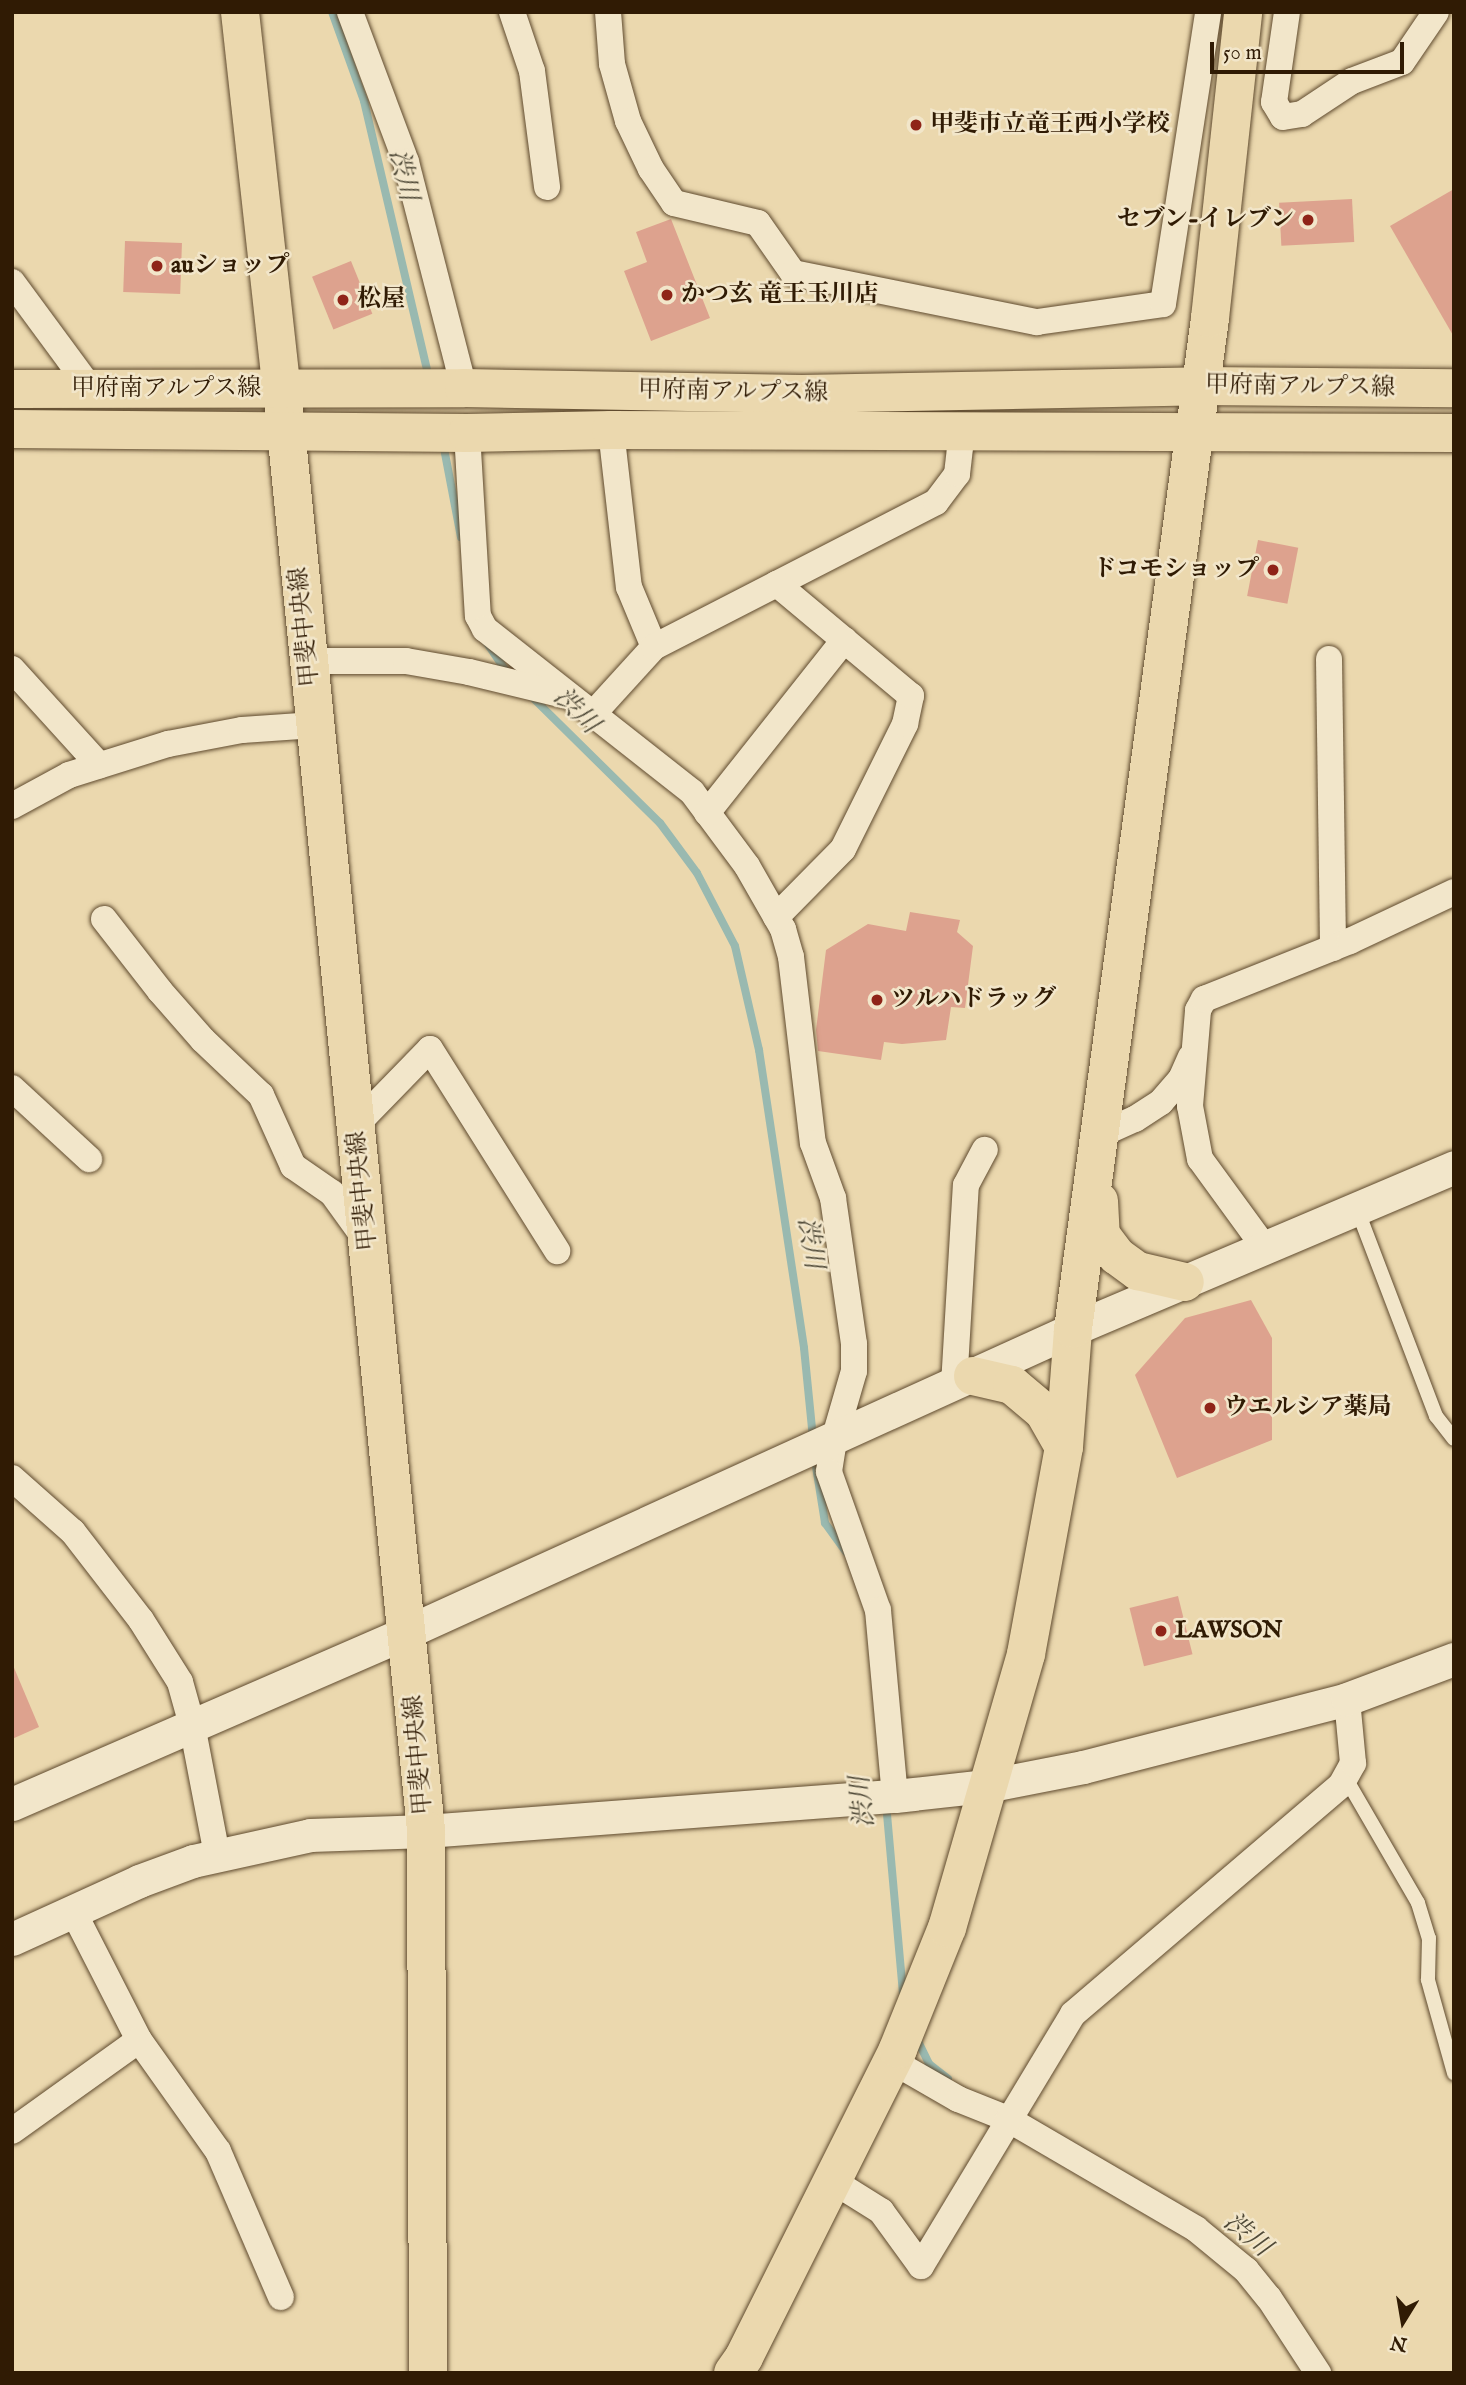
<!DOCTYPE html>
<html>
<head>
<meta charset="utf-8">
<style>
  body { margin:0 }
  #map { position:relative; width:1466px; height:2385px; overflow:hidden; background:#ebd8ae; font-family:"IM FELL English","Noto Serif JP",serif }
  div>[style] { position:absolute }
  .stream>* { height:8px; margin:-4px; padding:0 4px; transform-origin:4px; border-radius:4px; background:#99b9b0 }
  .building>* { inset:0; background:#dda28e; transform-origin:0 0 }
  .roads { filter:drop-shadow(0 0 2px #5f4a2e) drop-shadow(0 0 2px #5f4a2e) }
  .service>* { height:14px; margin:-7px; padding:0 7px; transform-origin:7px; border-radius:7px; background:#f2e6ca }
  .minor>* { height:26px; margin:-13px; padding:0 13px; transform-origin:13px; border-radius:13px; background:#f2e6ca }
  .tertiary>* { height:33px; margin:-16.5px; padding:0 16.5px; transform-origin:16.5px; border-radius:16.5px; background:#f2e6ca }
  .primary>* { height:38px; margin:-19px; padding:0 19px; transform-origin:19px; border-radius:19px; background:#ebd8ae }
  .dots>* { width:19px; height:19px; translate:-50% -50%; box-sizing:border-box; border:4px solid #f2e6ca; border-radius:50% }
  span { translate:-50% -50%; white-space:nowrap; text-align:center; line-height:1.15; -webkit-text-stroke:5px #f2e6ca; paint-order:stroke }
  .poi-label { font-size:24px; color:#301b04; font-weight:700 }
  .left { translate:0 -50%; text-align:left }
  .right { translate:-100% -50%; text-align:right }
  .street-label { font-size:24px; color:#301b04 }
  .water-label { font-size:26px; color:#504a38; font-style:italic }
  .frame { position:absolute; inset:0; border:14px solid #301b04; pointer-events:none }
  .north { position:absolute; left:1368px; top:2287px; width:70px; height:70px; -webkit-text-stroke:5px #f2e6ca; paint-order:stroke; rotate:191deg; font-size:19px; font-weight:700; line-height:28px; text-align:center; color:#301b04 }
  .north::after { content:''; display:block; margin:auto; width:24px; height:32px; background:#301b04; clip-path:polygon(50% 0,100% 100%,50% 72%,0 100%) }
  .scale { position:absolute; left:1210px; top:42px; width:194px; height:32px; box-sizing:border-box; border:4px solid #301b04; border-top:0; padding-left:9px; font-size:21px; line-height:24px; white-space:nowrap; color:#301b04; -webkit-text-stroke:5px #f2e6ca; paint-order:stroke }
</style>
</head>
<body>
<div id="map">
  <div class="stream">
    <div style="left:332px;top:12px;width:95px;rotate:70.2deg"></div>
    <div style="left:364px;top:101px;width:285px;rotate:76.8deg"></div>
    <div style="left:443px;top:443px;width:96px;rotate:79.2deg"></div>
    <div style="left:487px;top:643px;width:36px;rotate:56deg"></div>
    <div style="left:529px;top:694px;width:184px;rotate:44.6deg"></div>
    <div style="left:660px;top:823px;width:62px;rotate:53.5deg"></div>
    <div style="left:697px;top:873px;width:82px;rotate:62.5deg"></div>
    <div style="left:735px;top:946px;width:107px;rotate:77deg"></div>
    <div style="left:759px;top:1050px;width:301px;rotate:81.4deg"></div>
    <div style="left:804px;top:1348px;width:90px;rotate:84.3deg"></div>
    <div style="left:814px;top:1454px;width:70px;rotate:80.9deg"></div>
    <div style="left:825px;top:1523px;width:36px;rotate:54deg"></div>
    <div style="left:886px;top:1803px;width:193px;rotate:84.9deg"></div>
    <div style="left:916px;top:2037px;width:30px;rotate:64deg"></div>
    <div style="left:929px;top:2064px;width:24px;rotate:38deg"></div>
  </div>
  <div class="building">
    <div style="clip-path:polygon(1454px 189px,1454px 337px,1390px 226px)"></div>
    <div style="left:1352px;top:199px;width:43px;height:73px;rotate:87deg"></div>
    <div style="clip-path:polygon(671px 219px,710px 318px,651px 341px,624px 271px,647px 262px,636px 232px)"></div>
    <div style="left:125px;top:241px;width:57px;height:51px;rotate:2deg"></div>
    <div style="left:351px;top:261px;width:57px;height:42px;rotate:68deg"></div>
    <div style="left:1258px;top:540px;width:41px;height:57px;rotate:11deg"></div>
    <div style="clip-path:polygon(910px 912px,960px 920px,957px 932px,973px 946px,965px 1008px,951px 1007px,946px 1040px,902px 1044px,884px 1042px,881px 1060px,818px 1051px,816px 1030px,826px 950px,868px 924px,906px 931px)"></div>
    <div style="clip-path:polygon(1251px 1300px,1272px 1338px,1272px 1440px,1177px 1478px,1135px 1375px,1185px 1318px)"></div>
    <div style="left:1178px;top:1596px;width:60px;height:50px;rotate:76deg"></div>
    <div style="clip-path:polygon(12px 1663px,39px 1727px,12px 1739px)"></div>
  </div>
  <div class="roads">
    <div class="service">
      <div style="left:1357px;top:1209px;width:222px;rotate:69.1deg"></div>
      <div style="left:1436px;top:1416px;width:29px;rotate:52deg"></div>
      <div style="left:1345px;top:1777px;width:146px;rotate:59.9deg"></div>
      <div style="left:1418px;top:1903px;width:37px;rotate:73deg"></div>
      <div style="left:1429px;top:1938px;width:42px;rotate:91.4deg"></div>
      <div style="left:1428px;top:1980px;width:97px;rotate:74.4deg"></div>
    </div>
    <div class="minor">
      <div style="left:350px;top:12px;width:160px;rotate:69.5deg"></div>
      <div style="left:406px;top:162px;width:233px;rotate:75.6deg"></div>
      <div style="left:512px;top:12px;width:62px;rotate:71.3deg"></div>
      <div style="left:532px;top:71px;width:117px;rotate:82.6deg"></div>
      <div style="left:608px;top:12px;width:52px;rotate:85.6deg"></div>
      <div style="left:612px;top:64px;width:59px;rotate:74.3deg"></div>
      <div style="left:628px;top:121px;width:53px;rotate:64.4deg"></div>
      <div style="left:651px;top:169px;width:41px;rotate:55.9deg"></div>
      <div style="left:674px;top:203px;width:86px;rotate:13.4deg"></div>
      <div style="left:758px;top:223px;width:61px;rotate:55deg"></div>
      <div style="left:793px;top:273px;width:249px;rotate:11.4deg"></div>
      <div style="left:1037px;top:322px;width:127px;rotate:-8.1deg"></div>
      <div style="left:1163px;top:304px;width:295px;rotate:-81.2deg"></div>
      <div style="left:1287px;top:12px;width:91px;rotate:98.2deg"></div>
      <div style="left:1274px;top:102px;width:17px;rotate:59deg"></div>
      <div style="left:1283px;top:117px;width:19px;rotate:-9deg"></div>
      <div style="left:1302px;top:114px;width:60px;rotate:-33.4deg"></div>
      <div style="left:1352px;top:81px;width:53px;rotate:-20.8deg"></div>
      <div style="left:1402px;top:62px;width:60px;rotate:-55.8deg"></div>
      <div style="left:12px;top:282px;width:133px;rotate:53.6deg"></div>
      <div style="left:611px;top:430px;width:158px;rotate:83.5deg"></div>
      <div style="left:629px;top:587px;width:65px;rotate:67.4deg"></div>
      <div style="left:467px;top:433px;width:183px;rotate:86.6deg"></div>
      <div style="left:478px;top:616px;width:15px;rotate:62deg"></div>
      <div style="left:485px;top:629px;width:263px;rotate:38.2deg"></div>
      <div style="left:692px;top:792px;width:92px;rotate:53.4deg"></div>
      <div style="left:747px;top:866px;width:73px;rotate:60.3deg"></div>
      <div style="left:783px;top:929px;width:29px;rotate:74deg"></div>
      <div style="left:791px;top:957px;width:187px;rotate:83.3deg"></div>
      <div style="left:813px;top:1143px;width:59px;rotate:70deg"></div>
      <div style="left:833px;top:1198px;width:148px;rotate:81.8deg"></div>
      <div style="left:854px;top:1344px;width:27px;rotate:90deg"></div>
      <div style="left:854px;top:1371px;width:72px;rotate:106.2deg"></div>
      <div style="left:834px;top:1440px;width:32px;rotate:99deg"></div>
      <div style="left:829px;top:1472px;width:146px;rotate:70.5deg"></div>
      <div style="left:878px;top:1610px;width:187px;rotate:84.8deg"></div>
      <div style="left:1329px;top:659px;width:289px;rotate:89.2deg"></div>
      <div style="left:308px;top:661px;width:98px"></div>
      <div style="left:406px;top:661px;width:64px;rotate:9.9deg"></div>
      <div style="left:469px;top:672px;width:97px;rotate:13.7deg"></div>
      <div style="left:12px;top:669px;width:130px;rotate:47.8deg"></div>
      <div style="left:593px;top:714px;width:91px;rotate:-47.7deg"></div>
      <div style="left:654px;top:647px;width:317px;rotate:-27.2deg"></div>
      <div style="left:936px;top:502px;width:35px;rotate:-53deg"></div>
      <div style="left:957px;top:474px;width:43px;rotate:-83.4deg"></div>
      <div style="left:12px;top:806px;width:65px;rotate:-28.5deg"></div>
      <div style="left:69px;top:775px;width:104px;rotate:-17.4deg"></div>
      <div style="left:168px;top:744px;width:75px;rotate:-10.7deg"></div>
      <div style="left:242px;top:730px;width:73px;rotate:-3.9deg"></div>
      <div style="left:707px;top:813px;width:221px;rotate:-51.6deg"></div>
      <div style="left:776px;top:917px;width:95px;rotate:-45.4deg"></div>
      <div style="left:843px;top:849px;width:140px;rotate:-63.6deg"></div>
      <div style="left:905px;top:724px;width:29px;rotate:-78deg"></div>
      <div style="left:911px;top:696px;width:175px;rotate:-140.1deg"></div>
      <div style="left:104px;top:919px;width:91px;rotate:52.1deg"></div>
      <div style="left:160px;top:991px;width:65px;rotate:48.7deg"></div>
      <div style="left:203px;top:1040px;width:80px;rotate:43.5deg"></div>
      <div style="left:261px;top:1095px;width:78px;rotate:65.7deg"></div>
      <div style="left:293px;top:1166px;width:47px;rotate:34.7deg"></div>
      <div style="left:332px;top:1193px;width:58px;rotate:54.1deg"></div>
      <div style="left:12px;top:1088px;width:105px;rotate:42.7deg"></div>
      <div style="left:356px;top:1125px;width:106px;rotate:-45.8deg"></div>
      <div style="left:430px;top:1049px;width:239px;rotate:57.8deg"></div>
      <div style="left:1101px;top:1134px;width:37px;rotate:-24deg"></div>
      <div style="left:1135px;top:1119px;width:31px;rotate:-33deg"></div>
      <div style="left:1161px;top:1102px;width:30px;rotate:-49deg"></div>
      <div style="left:1181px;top:1079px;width:24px;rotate:-66deg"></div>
      <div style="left:1265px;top:1248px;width:110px;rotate:-126.1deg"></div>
      <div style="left:1200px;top:1159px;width:54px;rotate:-100.7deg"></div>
      <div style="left:1190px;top:1106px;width:96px;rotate:-85.2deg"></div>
      <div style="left:1198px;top:1010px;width:13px;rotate:-61deg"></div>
      <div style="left:1204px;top:999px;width:157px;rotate:-21.7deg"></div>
      <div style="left:1350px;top:941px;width:115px;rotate:-25.2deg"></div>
      <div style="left:954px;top:1385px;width:200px;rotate:-86.6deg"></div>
      <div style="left:966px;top:1185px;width:40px;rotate:-62deg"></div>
      <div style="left:12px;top:1478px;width:81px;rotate:41.5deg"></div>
      <div style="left:73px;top:1532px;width:111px;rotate:52.3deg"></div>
      <div style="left:141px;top:1620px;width:73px;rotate:57.8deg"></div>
      <div style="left:180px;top:1682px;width:45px;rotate:74.4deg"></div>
      <div style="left:192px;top:1725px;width:132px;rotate:79.1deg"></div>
      <div style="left:73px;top:1911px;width:145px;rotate:62.9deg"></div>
      <div style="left:139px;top:2040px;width:136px;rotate:54.6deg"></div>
      <div style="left:218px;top:2151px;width:159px;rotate:66.7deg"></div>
      <div style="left:892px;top:2061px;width:76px;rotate:29.9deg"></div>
      <div style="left:958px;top:2099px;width:54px;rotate:21.8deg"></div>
      <div style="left:1008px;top:2119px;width:218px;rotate:30.3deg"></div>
      <div style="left:1196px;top:2229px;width:65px;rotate:39.4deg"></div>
      <div style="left:1246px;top:2270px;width:36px;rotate:51deg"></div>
      <div style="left:1269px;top:2298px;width:90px;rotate:56.8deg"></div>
      <div style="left:12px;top:2131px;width:156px;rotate:-35.6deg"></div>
      <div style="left:833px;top:2181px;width:57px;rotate:32deg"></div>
      <div style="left:881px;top:2211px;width:68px;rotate:54deg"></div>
      <div style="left:921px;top:2266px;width:294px;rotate:-58.9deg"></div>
      <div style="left:1073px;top:2014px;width:353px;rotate:-40.5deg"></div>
      <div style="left:1341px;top:1785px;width:25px;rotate:-61deg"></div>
      <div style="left:1353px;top:1763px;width:64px;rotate:-95.4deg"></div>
    </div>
    <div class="tertiary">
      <div style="left:12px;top:1804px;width:431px;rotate:-23.5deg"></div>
      <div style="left:407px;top:1632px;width:732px;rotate:-24.46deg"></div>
      <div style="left:1073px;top:1329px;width:414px;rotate:-23deg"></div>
      <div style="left:12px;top:1939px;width:140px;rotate:-24.5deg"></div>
      <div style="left:139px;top:1881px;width:58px;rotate:-20.3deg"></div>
      <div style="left:193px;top:1861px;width:120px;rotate:-12.5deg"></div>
      <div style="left:310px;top:1835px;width:116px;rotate:-2deg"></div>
      <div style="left:426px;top:1831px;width:470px;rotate:-4.3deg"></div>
      <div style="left:895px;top:1796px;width:92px;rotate:-6.3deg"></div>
      <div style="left:986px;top:1786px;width:99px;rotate:-11.1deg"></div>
      <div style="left:1083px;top:1767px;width:273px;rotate:-14.4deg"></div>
      <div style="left:1347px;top:1699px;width:114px;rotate:-20.5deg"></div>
    </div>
    <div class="primary">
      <div style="left:240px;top:12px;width:380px;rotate:83.7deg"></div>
      <div style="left:282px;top:390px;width:1448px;rotate:84.29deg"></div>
      <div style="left:426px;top:1831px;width:542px;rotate:89.79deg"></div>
      <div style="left:12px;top:389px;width:452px;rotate:-0.1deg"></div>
      <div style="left:464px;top:388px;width:338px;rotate:1deg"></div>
      <div style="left:802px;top:394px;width:399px;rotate:-1.1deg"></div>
      <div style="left:1201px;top:386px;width:253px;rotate:0.5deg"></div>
      <div style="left:12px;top:429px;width:455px;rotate:0.5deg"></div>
      <div style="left:467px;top:433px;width:144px;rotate:-1.2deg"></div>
      <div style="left:611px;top:430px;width:843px;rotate:0.2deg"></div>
      <div style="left:1099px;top:1201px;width:34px;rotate:87deg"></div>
      <div style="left:1101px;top:1235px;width:26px;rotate:53deg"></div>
      <div style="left:1117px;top:1256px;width:26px;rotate:36deg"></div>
      <div style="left:1138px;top:1271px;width:48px;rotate:13.2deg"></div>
      <div style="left:973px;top:1376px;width:40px;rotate:13deg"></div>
      <div style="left:1012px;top:1385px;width:42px;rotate:40.2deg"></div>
      <div style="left:1044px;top:1412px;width:40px;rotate:60.3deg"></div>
      <div style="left:733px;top:2373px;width:19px;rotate:-55deg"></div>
      <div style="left:744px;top:2357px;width:344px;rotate:-63.4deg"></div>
      <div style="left:898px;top:2049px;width:131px;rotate:-68deg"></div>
      <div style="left:947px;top:1928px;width:285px;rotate:-73.9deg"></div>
      <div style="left:1026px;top:1654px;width:210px;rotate:-79.6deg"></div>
      <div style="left:1064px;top:1447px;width:118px;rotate:-85.6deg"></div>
      <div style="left:1073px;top:1329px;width:1020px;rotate:-82.28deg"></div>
      <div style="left:1210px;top:318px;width:308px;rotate:-83.8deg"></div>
    </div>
  </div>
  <div class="dots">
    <div style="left:916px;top:125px;background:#8f2418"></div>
    <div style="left:1308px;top:220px;background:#8f2418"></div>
    <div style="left:157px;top:266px;background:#8f2418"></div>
    <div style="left:667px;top:295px;background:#8f2418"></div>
    <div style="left:343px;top:300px;background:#8f2418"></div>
    <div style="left:1273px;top:570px;background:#8f2418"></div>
    <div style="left:877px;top:1000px;background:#8f2418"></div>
    <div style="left:1210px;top:1408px;background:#8f2418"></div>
    <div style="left:1161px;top:1631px;background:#8f2418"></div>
  </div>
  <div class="poi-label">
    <span class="left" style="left:930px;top:125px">甲斐市立竜王西小学校</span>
    <span class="right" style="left:1294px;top:220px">セブン-イレブン</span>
    <span class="left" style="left:171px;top:266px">auショップ</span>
    <span class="left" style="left:681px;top:295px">かつ玄 竜王玉川店</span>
    <span class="left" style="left:357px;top:300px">松屋</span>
    <span class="right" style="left:1259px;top:570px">ドコモショップ</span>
    <span class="left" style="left:891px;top:1000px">ツルハドラッグ</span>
    <span class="left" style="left:1224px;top:1408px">ウエルシア薬局</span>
    <span class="left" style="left:1175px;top:1631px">LAWSON</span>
  </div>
  <div class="street-label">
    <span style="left:1300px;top:387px;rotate:1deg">甲府南アルプス線</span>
    <span style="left:166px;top:389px">甲府南アルプス線</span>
    <span style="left:733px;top:392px;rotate:1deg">甲府南アルプス線</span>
    <span style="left:305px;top:627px;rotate:-96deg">甲斐中央線</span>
    <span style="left:363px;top:1191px;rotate:-96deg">甲斐中央線</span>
    <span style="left:419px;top:1755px;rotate:-95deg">甲斐中央線</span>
  </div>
  <div class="water-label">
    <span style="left:403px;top:175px;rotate:77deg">渋川</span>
    <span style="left:576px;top:711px;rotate:45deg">渋川</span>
    <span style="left:810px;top:1243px;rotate:81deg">渋川</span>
    <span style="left:863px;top:1802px;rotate:-96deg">渋川</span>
    <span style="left:1247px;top:2235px;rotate:40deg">渋川</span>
  </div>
  <div class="frame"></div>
  <div class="north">N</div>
  <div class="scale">50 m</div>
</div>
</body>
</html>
